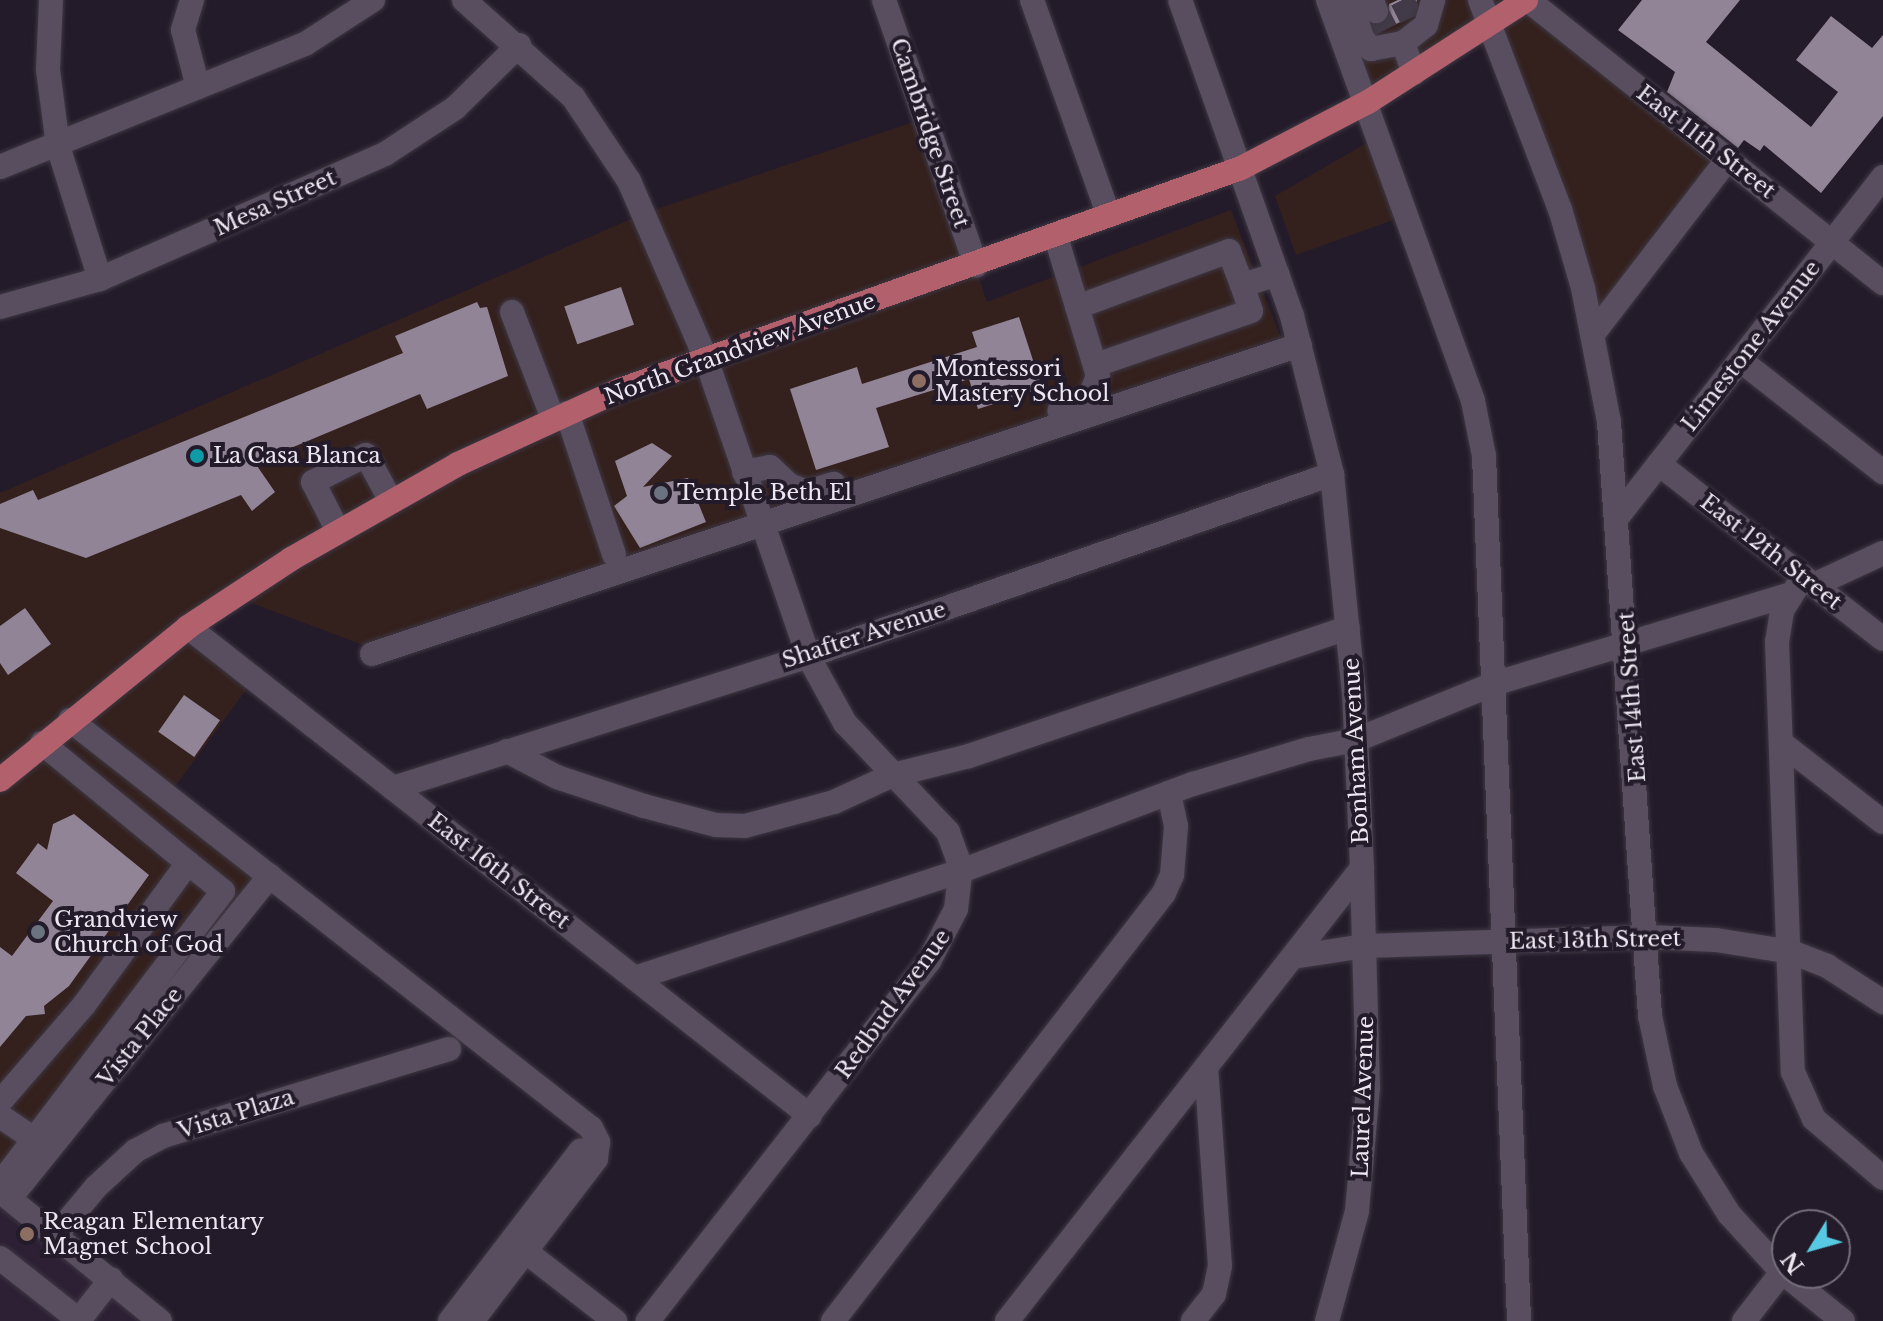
<!DOCTYPE html>
<html>
<head>
<meta charset="utf-8">
<style>
  body { margin:0 }
  #map { position:relative; width:1883px; height:1321px; overflow:hidden; background:#241b2a; font-family:"Libre Baskerville",serif }
  div>[style] { position:absolute }
  .commercial>* { inset:0; background:#34211e }
  .built>* { inset:0; background:#2d2035 }
  .building>* { inset:0; background:#918496; transform-origin:0 0 }
  .minor-tunnel>* { height:24px; margin-top:-12px; transform-origin:0; background:repeating-linear-gradient(90deg,#423a48 0 24px,transparent 0 36px) }
  .roads { filter:drop-shadow(0 0 2px #3e3843) drop-shadow(0 0 2px #3e3843) }
  .minor>* { height:24px; margin:-12px; padding:0 12px; transform-origin:12px; border-radius:12px; background:#584e5f }
  .major>* { height:24px; margin:-12px; padding:0 12px; transform-origin:12px; border-radius:12px; background:#b3606d }
  .dots>* { width:22px; height:22px; translate:-50% -50%; box-sizing:border-box; border:4px solid #241b2a; border-radius:50% }
  span { translate:-50% -50%; white-space:nowrap; text-align:center; line-height:1.15; -webkit-text-stroke:8px #241b2a; paint-order:stroke }
  .street-label { font-size:22px; color:#ede7f1 }
  .poi-label { font-size:22px; color:#ede7f1 }
  .left { translate:0 -50%; text-align:left }
  .north { position:absolute; left:1771px; top:1209px; width:80px; height:80px; box-sizing:border-box; background:#241b2a; border:2px solid #746d7a; border-radius:50%; rotate:233deg; font-size:22px; font-weight:700; line-height:32px; text-align:center; color:#ede7f1 }
  .north::after { content:''; display:block; margin:auto; width:28px; height:36px; background:#57c9e2; clip-path:polygon(50% 0,100% 100%,50% 72%,0 100%) }
</style>
</head>
<body>
<div id="map">
  <div class="commercial">
    <div style="clip-path:polygon(1331px 0,1528px 0,1722px 154px,1590px 323px,1489px 26px,1368px 102px)"></div>
    <div style="clip-path:polygon(925px 118px,987px 302px,1231px 210px,1283px 343px,371px 648px,233px 596px,189px 626px,254px 679px,168px 796px,266px 876px,0 1191px,0 493px,645px 213px)"></div>
    <div style="clip-path:polygon(1377px 137px,1404px 216px,1296px 255px,1275px 196px)"></div>
  </div>
  <div class="built">
    <div style="clip-path:polygon(0 1192px,151px 1321px,0 1321px)"></div>
  </div>
  <div class="building">
    <div style="clip-path:polygon(1398px 0,1417px 0,1413px 16px,1377px 33px,1374px 26px,1387px 21px,1389px 4px)"></div>
    <div style="clip-path:polygon(1642px 0,1740px 0,1706px 42px,1811px 127px,1838px 92px,1796px 60px,1831px 16px,1872px 48px,1883px 35px,1883px 116px,1821px 193px,1764px 145px,1760px 151px,1744px 140px,1738px 148px,1667px 92px,1675px 72px,1618px 30px)"></div>
    <div style="left:621px;top:287px;width:40px;height:60px;rotate:71deg"></div>
    <div style="clip-path:polygon(477px 302px,480px 308px,487px 307px,508px 376px,427px 409px,420px 394px,255px 463px,275px 492px,252px 511px,241px 495px,86px 558px,0 528px,0 504px,33px 490px,38px 500px,403px 353px,395px 336px)"></div>
    <div style="clip-path:polygon(1019px 317px,1042px 388px,978px 409px,969px 379px,876px 408px,889px 447px,816px 470px,790px 389px,857px 367px,862px 384px,977px 347px,972px 332px)"></div>
    <div style="clip-path:polygon(652px 443px,672px 456px,643px 487px,688px 478px,706px 522px,640px 548px,614px 506px,627px 496px,615px 461px)"></div>
    <div style="clip-path:polygon(25px 608px,51px 644px,8px 675px,0 663px,0 626px)"></div>
    <div style="left:184px;top:695px;width:44px;height:45px;rotate:35deg"></div>
    <div style="clip-path:polygon(74px 814px,149px 875px,69px 986px,44px 1006px,45px 1014px,26px 1016px,0 1047px,0 947px,12px 956px,53px 901px,16px 873px,38px 843px,47px 850px,53px 824px)"></div>
  </div>
  <div class="minor-tunnel">
    <div style="left:1402px;top:0;width:20px;rotate:63deg"></div>
    <div style="left:1376px;top:11px;width:21px;rotate:62deg"></div>
  </div>
  <div class="roads">
    <div class="minor">
      <div style="left:51px;top:0;width:70px;rotate:92.5deg"></div>
      <div style="left:48px;top:70px;width:77px;rotate:82.5deg"></div>
      <div style="left:58px;top:146px;width:139px;rotate:72.5deg"></div>
      <div style="left:192px;top:0;width:31px;rotate:107deg"></div>
      <div style="left:183px;top:30px;width:59px;rotate:75.3deg"></div>
      <div style="left:464px;top:0;width:146px;rotate:41.7deg"></div>
      <div style="left:573px;top:97px;width:101px;rotate:56.3deg"></div>
      <div style="left:629px;top:181px;width:194px;rotate:66.6deg"></div>
      <div style="left:706px;top:359px;width:314px;rotate:71deg"></div>
      <div style="left:808px;top:656px;width:77px;rotate:61.1deg"></div>
      <div style="left:845px;top:723px;width:150px;rotate:46.6deg"></div>
      <div style="left:948px;top:832px;width:37px;rotate:70deg"></div>
      <div style="left:961px;top:867px;width:42px;rotate:96.8deg"></div>
      <div style="left:956px;top:909px;width:59px;rotate:117.4deg"></div>
      <div style="left:929px;top:961px;width:457px;rotate:128deg"></div>
      <div style="left:884px;top:0;width:281px;rotate:70.9deg"></div>
      <div style="left:1032px;top:0;width:229px;rotate:70.4deg"></div>
      <div style="left:1328px;top:0;width:426px;rotate:70.1deg"></div>
      <div style="left:1473px;top:401px;width:56px;rotate:78.7deg"></div>
      <div style="left:1484px;top:456px;width:866px;rotate:87.68deg"></div>
      <div style="left:1354px;top:0;width:4px;rotate:153deg"></div>
      <div style="left:1350px;top:2px;width:39px;rotate:71deg"></div>
      <div style="left:1363px;top:39px;width:13px;rotate:51deg"></div>
      <div style="left:1371px;top:49px;width:33px;rotate:-11deg"></div>
      <div style="left:1403px;top:43px;width:32px;rotate:70deg"></div>
      <div style="left:1372px;top:0;width:12px;rotate:70deg"></div>
      <div style="left:1480px;top:0;width:224px;rotate:69.1deg"></div>
      <div style="left:1560px;top:209px;width:82px;rotate:73.8deg"></div>
      <div style="left:1583px;top:288px;width:136px;rotate:79deg"></div>
      <div style="left:1609px;top:422px;width:595px;rotate:86.05deg"></div>
      <div style="left:1650px;top:1016px;width:72px;rotate:77.9deg"></div>
      <div style="left:1665px;top:1086px;width:72px;rotate:68.8deg"></div>
      <div style="left:1691px;top:1153px;width:72px;rotate:58.1deg"></div>
      <div style="left:1729px;top:1214px;width:79px;rotate:47.6deg"></div>
      <div style="left:1782px;top:1272px;width:78px;rotate:38.8deg"></div>
      <div style="left:1528px;top:0;width:454px;rotate:38.6deg"></div>
      <div style="left:1403px;top:43px;width:29px;rotate:-38deg"></div>
      <div style="left:1426px;top:25px;width:26px;rotate:-74deg"></div>
      <div style="left:0;top:167px;width:329px;rotate:-22deg"></div>
      <div style="left:305px;top:44px;width:81px;rotate:-32.9deg"></div>
      <div style="left:1056px;top:237px;width:145px;rotate:73.2deg"></div>
      <div style="left:1098px;top:376px;width:22px;rotate:112deg"></div>
      <div style="left:1090px;top:396px;width:34px;rotate:154deg"></div>
      <div style="left:0;top:307px;width:104px;rotate:-15.6deg"></div>
      <div style="left:100px;top:279px;width:311px;rotate:-23.7deg"></div>
      <div style="left:385px;top:154px;width:84px;rotate:-33.3deg"></div>
      <div style="left:455px;top:108px;width:90px;rotate:-44.5deg"></div>
      <div style="left:1077px;top:307px;width:162px;rotate:-20.2deg"></div>
      <div style="left:1229px;top:251px;width:36px;rotate:69deg"></div>
      <div style="left:1242px;top:285px;width:37px;rotate:-17deg"></div>
      <div style="left:512px;top:312px;width:115px;rotate:69deg"></div>
      <div style="left:1593px;top:334px;width:221px;rotate:-52.4deg"></div>
      <div style="left:1740px;top:360px;width:182px;rotate:38.1deg"></div>
      <div style="left:1096px;top:365px;width:164px;rotate:-19.2deg"></div>
      <div style="left:1251px;top:311px;width:28px;rotate:-109deg"></div>
      <div style="left:567px;top:413px;width:149px;rotate:71.6deg"></div>
      <div style="left:1659px;top:464px;width:284px;rotate:38deg"></div>
      <div style="left:744px;top:472px;width:26px;rotate:-11deg"></div>
      <div style="left:770px;top:467px;width:26px;rotate:43deg"></div>
      <div style="left:789px;top:485px;width:19px;rotate:21deg"></div>
      <div style="left:807px;top:492px;width:28px;rotate:-17deg"></div>
      <div style="left:1619px;top:515px;width:429px;rotate:-52deg"></div>
      <div style="left:338px;top:531px;width:55px;rotate:-117deg"></div>
      <div style="left:313px;top:482px;width:59px;rotate:-27deg"></div>
      <div style="left:366px;top:455px;width:52px;rotate:61.5deg"></div>
      <div style="left:1803px;top:577px;width:40px;rotate:122deg"></div>
      <div style="left:1782px;top:611px;width:31px;rotate:99deg"></div>
      <div style="left:1777px;top:642px;width:430px;rotate:87.9deg"></div>
      <div style="left:1793px;top:1072px;width:51px;rotate:65.9deg"></div>
      <div style="left:1814px;top:1119px;width:91px;rotate:40.5deg"></div>
      <div style="left:1814px;top:585px;width:76px;rotate:-24.9deg"></div>
      <div style="left:188px;top:627px;width:791px;rotate:38.17deg"></div>
      <div style="left:372px;top:654px;width:978px;rotate:-18.42deg"></div>
      <div style="left:70px;top:720px;width:662px;rotate:38.06deg"></div>
      <div style="left:591px;top:1128px;width:16px;rotate:63deg"></div>
      <div style="left:598px;top:1142px;width:17px;rotate:97deg"></div>
      <div style="left:596px;top:1159px;width:204px;rotate:127.4deg"></div>
      <div style="left:1784px;top:745px;width:125px;rotate:37.9deg"></div>
      <div style="left:507px;top:751px;width:56px;rotate:27.5deg"></div>
      <div style="left:557px;top:777px;width:92px;rotate:18.4deg"></div>
      <div style="left:644px;top:806px;width:74px;rotate:14.8deg"></div>
      <div style="left:716px;top:825px;width:29px;rotate:2deg"></div>
      <div style="left:745px;top:826px;width:92px;rotate:-15.1deg"></div>
      <div style="left:834px;top:802px;width:65px;rotate:-24.6deg"></div>
      <div style="left:893px;top:775px;width:78px;rotate:-14deg"></div>
      <div style="left:969px;top:756px;width:400px;rotate:-18.7deg"></div>
      <div style="left:393px;top:788px;width:435px;rotate:-17.6deg"></div>
      <div style="left:808px;top:656px;width:555px;rotate:-19.15deg"></div>
      <div style="left:1293px;top:957px;width:73px;rotate:-8.7deg"></div>
      <div style="left:1365px;top:946px;width:283px;rotate:-1.8deg"></div>
      <div style="left:1648px;top:937px;width:68px;rotate:2.5deg"></div>
      <div style="left:1716px;top:940px;width:76px;rotate:9.1deg"></div>
      <div style="left:1791px;top:952px;width:39px;rotate:21deg"></div>
      <div style="left:1827px;top:966px;width:67px;rotate:32.7deg"></div>
      <div style="left:635px;top:978px;width:343px;rotate:-18.2deg"></div>
      <div style="left:961px;top:871px;width:248px;rotate:-20.6deg"></div>
      <div style="left:1193px;top:784px;width:121px;rotate:-16.8deg"></div>
      <div style="left:1309px;top:749px;width:48px;rotate:-10.8deg"></div>
      <div style="left:1356px;top:740px;width:148px;rotate:-22.2deg"></div>
      <div style="left:1493px;top:684px;width:311px;rotate:-16.8deg"></div>
      <div style="left:0;top:1102px;width:128px;rotate:-49.1deg"></div>
      <div style="left:84px;top:1005px;width:176px;rotate:-53.8deg"></div>
      <div style="left:188px;top:863px;width:189px;rotate:-140.6deg"></div>
      <div style="left:0;top:1116px;width:41px;rotate:34.1deg"></div>
      <div style="left:0;top:1184px;width:368px;rotate:-52.7deg"></div>
      <div style="left:223px;top:891px;width:45px;rotate:-141.3deg"></div>
      <div style="left:0;top:1191px;width:206px;rotate:39.1deg"></div>
      <div style="left:10px;top:1198px;width:414px;rotate:-51.1deg"></div>
      <div style="left:56px;top:1235px;width:62px;rotate:-50.2deg"></div>
      <div style="left:96px;top:1187px;width:53px;rotate:-42.7deg"></div>
      <div style="left:135px;top:1151px;width:32px;rotate:-28deg"></div>
      <div style="left:163px;top:1136px;width:299px;rotate:-16.9deg"></div>
      <div style="left:0;top:1258px;width:102px;rotate:38.2deg"></div>
      <div style="left:534px;top:1258px;width:103px;rotate:37.9deg"></div>
      <div style="left:79px;top:1320px;width:52px;rotate:-52deg"></div>
      <div style="left:450px;top:1321px;width:215px;rotate:-52.5deg"></div>
      <div style="left:833px;top:1321px;width:541px;rotate:-52.28deg"></div>
      <div style="left:1164px;top:893px;width:20px;rotate:-66deg"></div>
      <div style="left:1172px;top:875px;width:49px;rotate:-85.3deg"></div>
      <div style="left:1176px;top:826px;width:34px;rotate:-102deg"></div>
      <div style="left:1007px;top:1321px;width:576px;rotate:-51.92deg"></div>
      <div style="left:1362px;top:868px;width:174px;rotate:-92.6deg"></div>
      <div style="left:1354px;top:694px;width:221px;rotate:-95.7deg"></div>
      <div style="left:1332px;top:474px;width:163px;rotate:-104.2deg"></div>
      <div style="left:1292px;top:316px;width:335px;rotate:-109.5deg"></div>
      <div style="left:1193px;top:1321px;width:34px;rotate:-52deg"></div>
      <div style="left:1214px;top:1294px;width:29px;rotate:-78deg"></div>
      <div style="left:1220px;top:1266px;width:199px;rotate:-94deg"></div>
      <div style="left:1327px;top:1321px;width:114px;rotate:-74.7deg"></div>
      <div style="left:1357px;top:1211px;width:124px;rotate:-84.9deg"></div>
      <div style="left:1368px;top:1087px;width:219px;rotate:-91.6deg"></div>
      <div style="left:1744px;top:1321px;width:62px;rotate:-52.2deg"></div>
    </div>
    <div class="major">
      <div style="left:0;top:780px;width:242px;rotate:-39.1deg"></div>
      <div style="left:188px;top:627px;width:123px;rotate:-33.4deg"></div>
      <div style="left:291px;top:559px;width:192px;rotate:-29.6deg"></div>
      <div style="left:458px;top:464px;width:178px;rotate:-24.6deg"></div>
      <div style="left:620px;top:390px;width:659px;rotate:-19.67deg"></div>
      <div style="left:1241px;top:168px;width:143px;rotate:-27.5deg"></div>
      <div style="left:1368px;top:102px;width:188px;rotate:-32.8deg"></div>
    </div>
  </div>
  <div class="dots">
    <div style="left:919px;top:381px;background:#8d6e63"></div>
    <div style="left:197px;top:456px;background:#0f9aa8"></div>
    <div style="left:661px;top:493px;background:#6b7280"></div>
    <div style="left:38px;top:932px;background:#6b7280"></div>
    <div style="left:27px;top:1234px;background:#8d6e63"></div>
  </div>
  <div class="street-label">
    <span style="left:930px;top:133px;rotate:71deg">Cambridge Street</span>
    <span style="left:1706px;top:142px;rotate:38deg">East 11th Street</span>
    <span style="left:275px;top:203px;rotate:-24deg">Mesa Street</span>
    <span style="left:1751px;top:346px;rotate:-52deg">Limestone Avenue</span>
    <span style="left:740px;top:349px;rotate:-20deg">North Grandview Avenue</span>
    <span style="left:1771px;top:552px;rotate:38deg">East 12th Street</span>
    <span style="left:864px;top:635px;rotate:-18deg">Shafter Avenue</span>
    <span style="left:1632px;top:697px;rotate:-94deg">East 14th Street</span>
    <span style="left:1356px;top:751px;rotate:-93deg">Bonham Avenue</span>
    <span style="left:499px;top:871px;rotate:38deg">East 16th Street</span>
    <span style="left:1595px;top:940px;rotate:-1deg">East 13th Street</span>
    <span style="left:893px;top:1004px;rotate:-54deg">Redbud Avenue</span>
    <span style="left:140px;top:1037px;rotate:-51deg">Vista Place</span>
    <span style="left:1363px;top:1097px;rotate:-88deg">Laurel Avenue</span>
    <span style="left:236px;top:1114px;rotate:-17deg">Vista Plaza</span>
  </div>
  <div class="poi-label">
    <span class="left" style="left:935px;top:381px">Montessori<br>Mastery School</span>
    <span class="left" style="left:213px;top:456px">La Casa Blanca</span>
    <span class="left" style="left:677px;top:493px">Temple Beth El</span>
    <span class="left" style="left:54px;top:932px">Grandview<br>Church of God</span>
    <span class="left" style="left:43px;top:1234px">Reagan Elementary<br>Magnet School</span>
  </div>
  <div class="north">N</div>
</div>
</body>
</html>
